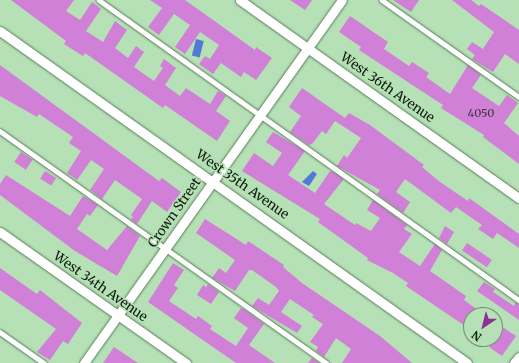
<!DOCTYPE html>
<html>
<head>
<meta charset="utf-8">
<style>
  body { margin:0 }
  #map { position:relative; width:519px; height:363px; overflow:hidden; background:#b6e0b5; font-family:Merriweather,serif }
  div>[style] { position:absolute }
  .water>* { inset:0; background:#517ad6; transform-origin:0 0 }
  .building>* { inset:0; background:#d081d7; transform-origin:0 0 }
  .roads { filter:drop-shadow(0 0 1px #577d57) drop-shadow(0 0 1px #577d57) }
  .lane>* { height:4.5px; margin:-2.25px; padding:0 2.25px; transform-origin:2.25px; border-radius:2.25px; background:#fff }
  .street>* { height:9px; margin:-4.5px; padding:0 4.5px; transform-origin:4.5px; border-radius:4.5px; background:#fff }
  span { translate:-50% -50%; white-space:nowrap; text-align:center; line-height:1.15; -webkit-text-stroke:3px #b6e0b5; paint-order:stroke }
  .number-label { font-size:11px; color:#3e3640 }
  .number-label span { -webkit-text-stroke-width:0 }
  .street-label { font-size:13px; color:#0d1d0d }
  .north { position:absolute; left:463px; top:307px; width:40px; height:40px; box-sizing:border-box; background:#b6e0b5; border:1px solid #729272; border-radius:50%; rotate:215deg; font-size:11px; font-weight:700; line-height:16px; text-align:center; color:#0d1d0d }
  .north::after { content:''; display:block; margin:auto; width:14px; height:18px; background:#8f3098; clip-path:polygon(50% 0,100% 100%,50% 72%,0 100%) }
</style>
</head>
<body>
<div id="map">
  <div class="water">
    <div style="left:196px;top:39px;width:8px;height:17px;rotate:14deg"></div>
    <div style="clip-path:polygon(313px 171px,317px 174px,309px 186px,302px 182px)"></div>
  </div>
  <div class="building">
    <div style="clip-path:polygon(11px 0,74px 0,66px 11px,80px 20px,92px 2px,101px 9px,86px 31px,103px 42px,115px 21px,127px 30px,115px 48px,128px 58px,136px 46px,144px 52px,134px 67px,154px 81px,163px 68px,160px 66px,164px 59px,176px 68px,165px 85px,180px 96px,186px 88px,210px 104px,218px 91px,226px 96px,216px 111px,230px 121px,217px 141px,165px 105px,163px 108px,85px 53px,83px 56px,64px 44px,66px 41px)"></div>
    <div style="clip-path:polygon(150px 0,185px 0,255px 50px,256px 47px,272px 58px,256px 80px,244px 72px,241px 77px,221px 63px,213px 74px,199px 64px,205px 56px,210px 59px,219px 45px,200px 32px,185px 54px,175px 47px,190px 25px,174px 14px,159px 35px,148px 27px,162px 8px)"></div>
    <div style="clip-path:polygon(290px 0,312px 0,305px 10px)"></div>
    <div style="clip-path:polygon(393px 0,419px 0,411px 12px)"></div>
    <div style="clip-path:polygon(452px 0,471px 0,479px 6px,481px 4px,519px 30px,519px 64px,505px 54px,493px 72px,472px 59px,475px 55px,467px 49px,472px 42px,483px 49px,494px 32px)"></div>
    <div style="clip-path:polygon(350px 16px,388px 42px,384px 49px,409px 66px,412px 62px,429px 73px,426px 77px,450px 94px,468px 65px,481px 75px,472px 88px,499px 106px,507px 95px,518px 103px,504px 123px,519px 136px,519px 164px,483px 137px,484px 135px,441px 108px,443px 105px,359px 50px,361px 47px,339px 32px)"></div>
    <div style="clip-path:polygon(0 65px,159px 181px,162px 178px,181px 192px,167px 212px,152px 201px,137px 224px,131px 219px,133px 217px,131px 215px,142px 199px,115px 180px,102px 199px,90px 190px,104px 169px,91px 160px,77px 180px,67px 173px,81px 151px,69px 143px,73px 137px,39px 114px,37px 117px,0 96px)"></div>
    <div style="clip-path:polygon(302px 88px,345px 118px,349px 113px,370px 125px,424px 165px,422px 167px,440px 182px,468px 201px,469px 198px,519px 234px,519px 248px,497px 233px,493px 239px,478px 229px,482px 225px,456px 207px,451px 213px,405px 179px,396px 192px,410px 202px,403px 213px,377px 194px,380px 190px,337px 166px,344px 155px,347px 158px,361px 138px,335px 121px,326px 134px,322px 131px,312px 144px,309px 145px,290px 132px,301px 116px,289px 107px)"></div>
    <div style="clip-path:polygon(273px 132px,305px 151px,288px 175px,315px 193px,330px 171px,333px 172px,344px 179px,324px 204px,355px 225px,356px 223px,371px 231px,380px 218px,367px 210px,373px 200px,407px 225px,404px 229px,412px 234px,399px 252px,420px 266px,435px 244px,442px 250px,430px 271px,466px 296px,464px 300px,485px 315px,471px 315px,471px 330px,406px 286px,408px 283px,393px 273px,367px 260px,368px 258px,318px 222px,320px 219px,242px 171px,254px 153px,273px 166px,282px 153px,266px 142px)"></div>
    <div style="left:21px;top:152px;width:14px;height:12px;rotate:34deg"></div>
    <div style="left:45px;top:171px;width:13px;height:9px;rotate:32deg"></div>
    <div style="clip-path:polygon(6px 175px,70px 216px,83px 196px,98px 205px,90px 216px,87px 214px,77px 229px,107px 250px,127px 226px,140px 236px,117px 276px,75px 251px,0 195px,0 184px)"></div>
    <div style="clip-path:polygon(205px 219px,246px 245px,248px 241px,284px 265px,283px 267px,302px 283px,380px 336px,412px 363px,342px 363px,351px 349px,336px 338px,324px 357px,316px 351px,318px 347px,310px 342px,323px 324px,312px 317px,314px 315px,290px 299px,281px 312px,302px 326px,297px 333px,252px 306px,258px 298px,269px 305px,279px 291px,276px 287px,252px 270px,249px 270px,235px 291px,212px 278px,219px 268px,226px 273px,235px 260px,196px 233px)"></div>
    <div style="clip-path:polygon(445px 226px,454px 232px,447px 244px,439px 238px)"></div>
    <div style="left:467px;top:243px;width:30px;height:9px;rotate:34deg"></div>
    <div style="clip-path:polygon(173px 263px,184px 270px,174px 285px,178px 288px,169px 301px,196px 319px,198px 316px,212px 326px,210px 329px,236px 346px,248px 328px,234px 318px,241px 308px,248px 312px,264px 324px,249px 345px,275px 363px,236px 363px,148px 302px)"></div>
    <div style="clip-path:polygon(0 268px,37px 294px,40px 290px,82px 323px,68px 344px,63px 341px,50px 360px,37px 352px,56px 329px,0 290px)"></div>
    <div style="clip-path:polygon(484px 282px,495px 289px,493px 292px,514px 306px,516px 302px,519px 304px,519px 320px,477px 291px)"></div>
    <div style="clip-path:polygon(208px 284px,219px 292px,211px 304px,197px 295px,203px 285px,206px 287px)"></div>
    <div style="clip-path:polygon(495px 322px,516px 336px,502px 356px,489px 347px,491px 344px,484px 339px,495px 339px)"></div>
    <div style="clip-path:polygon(114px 347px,138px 363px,103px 363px)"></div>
    <div style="clip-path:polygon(312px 358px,319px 363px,308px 363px)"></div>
  </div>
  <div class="roads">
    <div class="lane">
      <div style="left:99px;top:0;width:516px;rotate:35.54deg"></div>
      <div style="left:382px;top:0;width:168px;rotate:35.3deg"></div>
      <div style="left:0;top:131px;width:400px;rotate:35.4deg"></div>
      <div style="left:0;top:332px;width:54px;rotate:35.2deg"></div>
    </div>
    <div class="street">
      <div style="left:240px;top:0;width:342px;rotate:35.4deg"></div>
      <div style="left:0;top:31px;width:573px;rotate:35.41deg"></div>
      <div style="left:0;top:232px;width:228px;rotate:35.2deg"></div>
      <div style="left:84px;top:363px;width:445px;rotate:-54.6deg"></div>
      <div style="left:514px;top:363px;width:8px;rotate:-50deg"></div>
    </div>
  </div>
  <div class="number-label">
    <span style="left:481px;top:113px">4050</span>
  </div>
  <div class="street-label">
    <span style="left:387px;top:88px;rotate:35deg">West 36th Avenue</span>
    <span style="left:242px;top:185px;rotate:35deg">West 35th Avenue</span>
    <span style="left:175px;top:213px;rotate:-55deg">Crown Street</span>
    <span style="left:100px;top:287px;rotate:35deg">West 34th Avenue</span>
  </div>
  <div class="north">N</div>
</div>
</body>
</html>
